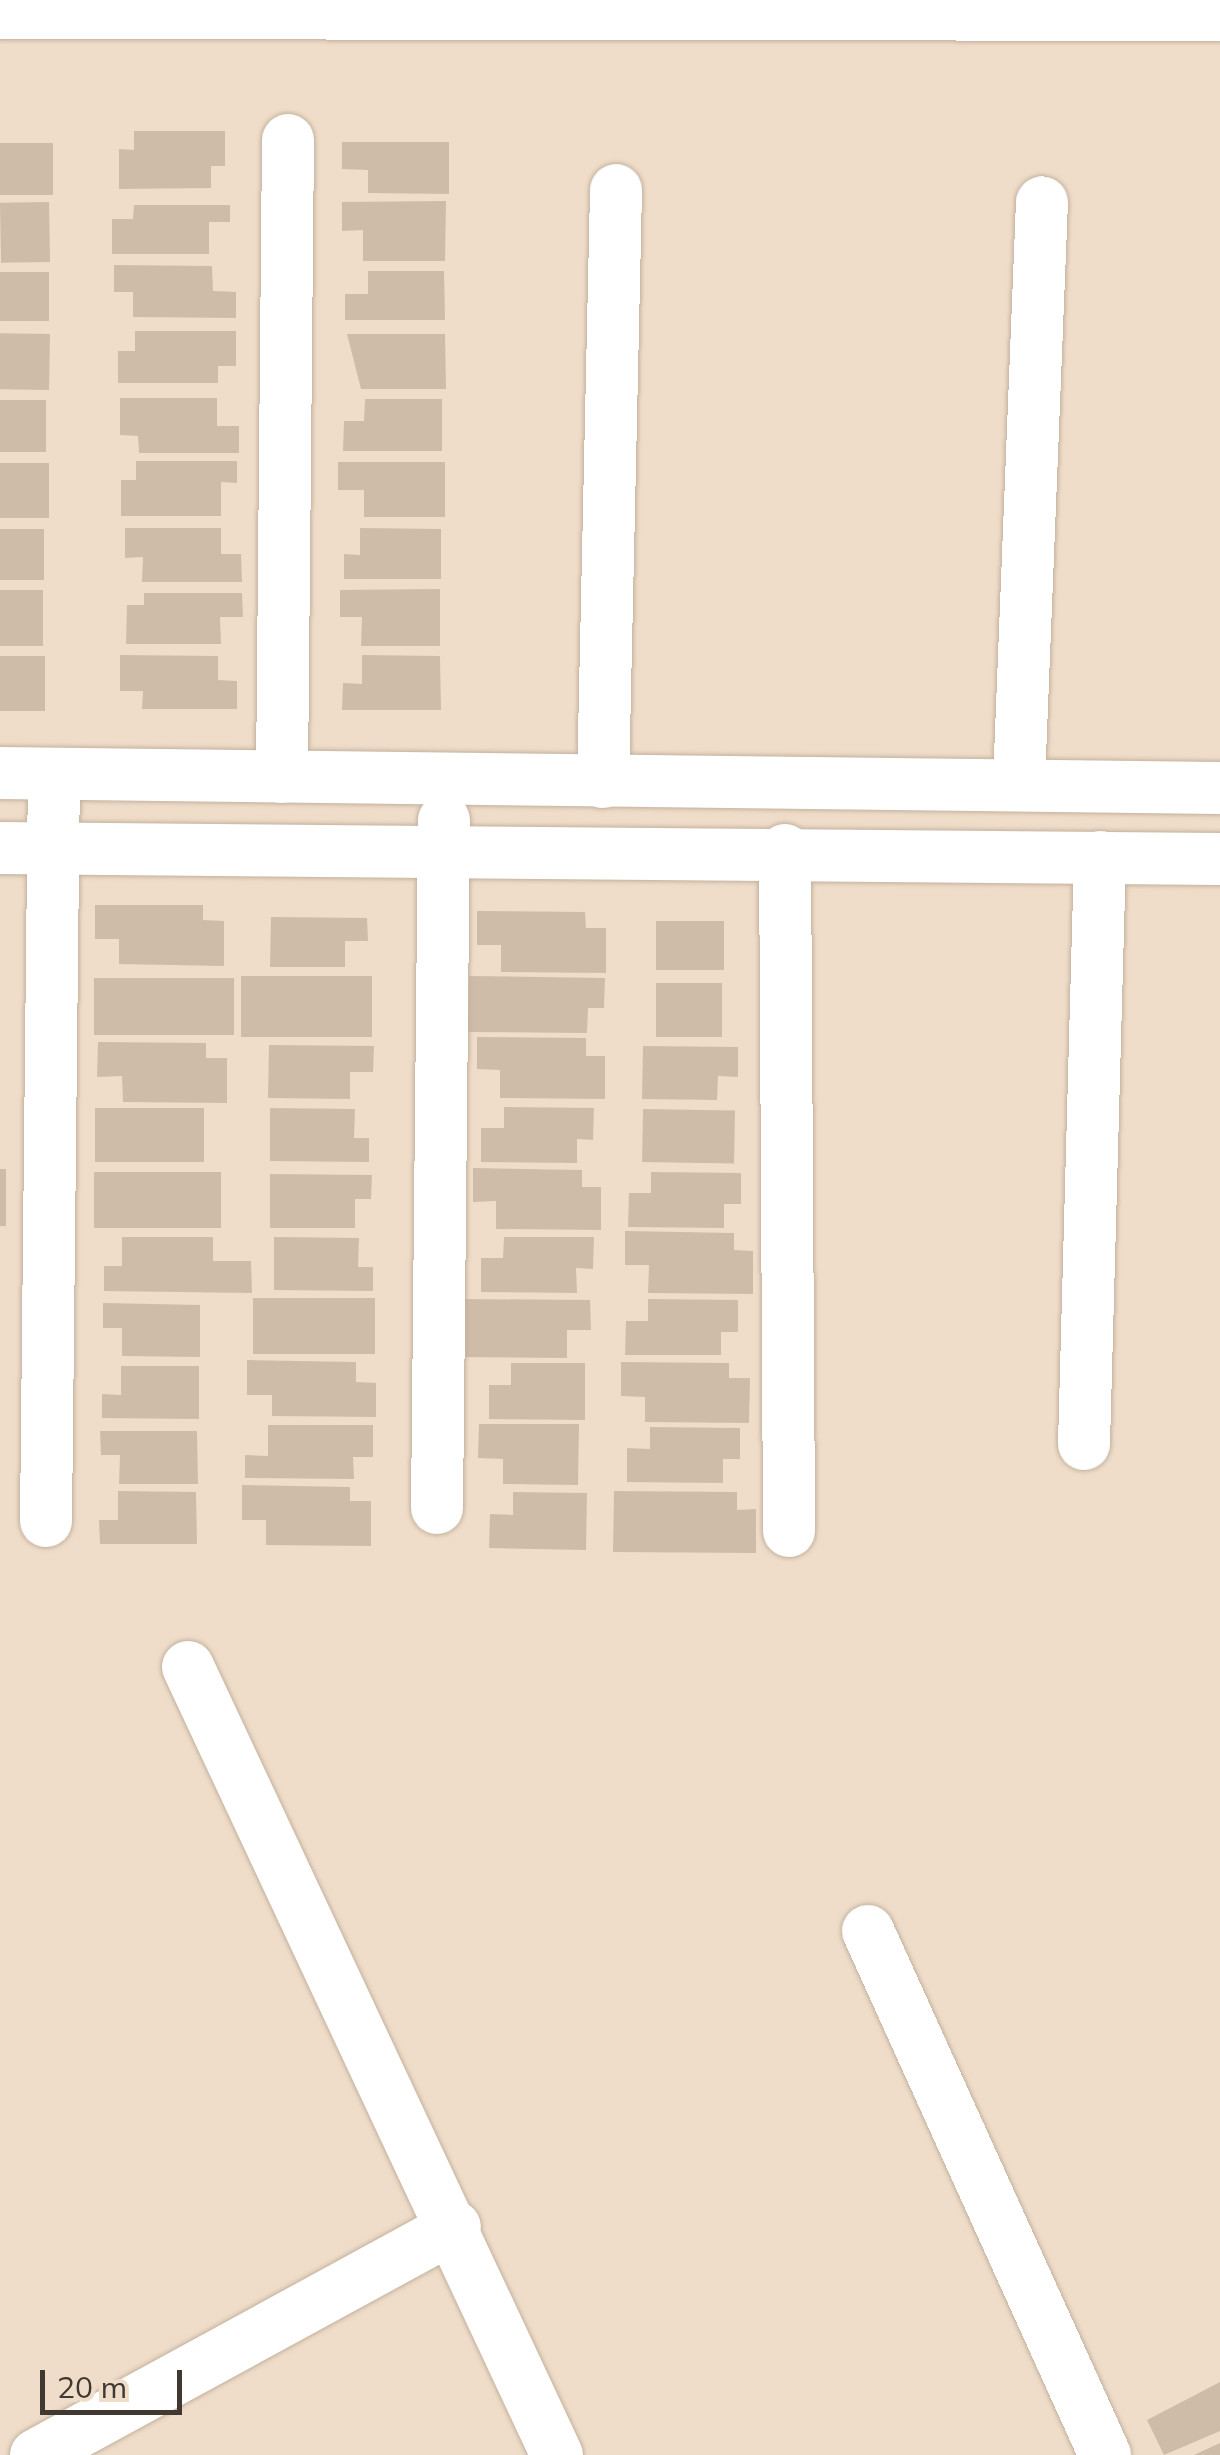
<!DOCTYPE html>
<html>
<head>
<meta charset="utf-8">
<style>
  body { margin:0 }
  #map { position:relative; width:1220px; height:2455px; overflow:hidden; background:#efddc9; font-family:Mulish,sans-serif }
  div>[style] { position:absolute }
  .building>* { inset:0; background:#cebca9; transform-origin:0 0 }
  .roads { filter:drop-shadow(0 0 2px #c3b19e) drop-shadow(0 0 2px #c3b19e) }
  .minor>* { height:52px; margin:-26px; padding:0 26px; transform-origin:26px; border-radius:26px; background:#fff }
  span { translate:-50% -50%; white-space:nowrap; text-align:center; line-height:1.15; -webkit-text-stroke:9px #efddc9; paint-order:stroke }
  .scale { position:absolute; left:40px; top:2370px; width:142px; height:45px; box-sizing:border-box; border:5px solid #403831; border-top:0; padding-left:12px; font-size:30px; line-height:35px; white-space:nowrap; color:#403831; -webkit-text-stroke:8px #efddc9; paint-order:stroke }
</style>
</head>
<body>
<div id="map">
  <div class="building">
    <div style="clip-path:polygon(134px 131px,225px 131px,225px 166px,211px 166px,211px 188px,119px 189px,119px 149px,134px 150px)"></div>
    <div style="clip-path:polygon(342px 142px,449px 142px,449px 194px,368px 193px,368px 170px,342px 169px)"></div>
    <div style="left:0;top:143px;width:53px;height:52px"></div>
    <div style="clip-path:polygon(446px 201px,445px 261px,363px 261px,363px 230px,342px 231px,342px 202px)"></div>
    <div style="left:49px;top:202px;width:60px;height:49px;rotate:89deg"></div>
    <div style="clip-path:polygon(134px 205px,230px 205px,230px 222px,209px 222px,209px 254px,112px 254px,112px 219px,133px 219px)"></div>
    <div style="clip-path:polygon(114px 265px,212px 266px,213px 291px,236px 292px,236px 318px,133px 317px,133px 292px,114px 292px)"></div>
    <div style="clip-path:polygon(368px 271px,444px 271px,445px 320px,345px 320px,345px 294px,368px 294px)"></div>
    <div style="left:0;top:272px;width:49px;height:49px"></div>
    <div style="clip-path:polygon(135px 331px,236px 331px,236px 366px,218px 366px,218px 383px,118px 383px,118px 351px,135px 351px)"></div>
    <div style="left:50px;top:334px;width:56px;height:50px;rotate:91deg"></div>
    <div style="clip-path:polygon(347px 334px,445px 334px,446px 389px,361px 389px)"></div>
    <div style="clip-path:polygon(120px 398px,217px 398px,217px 426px,239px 426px,239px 453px,139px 453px,138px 436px,120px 435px)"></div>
    <div style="clip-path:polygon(365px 399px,442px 399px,442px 451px,343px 451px,344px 421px,364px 421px)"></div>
    <div style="left:0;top:400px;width:46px;height:52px"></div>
    <div style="clip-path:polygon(136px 461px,237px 461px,237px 483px,221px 482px,221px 516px,121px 516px,121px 480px,136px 480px)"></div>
    <div style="clip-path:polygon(338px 462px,445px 462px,445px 517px,364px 517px,364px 490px,338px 490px)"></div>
    <div style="left:0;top:463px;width:49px;height:55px"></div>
    <div style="clip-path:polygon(125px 528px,221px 528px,221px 554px,241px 554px,242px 582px,142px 582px,143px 557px,125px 558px)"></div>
    <div style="clip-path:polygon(360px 528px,441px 529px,441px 579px,344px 579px,344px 554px,360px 555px)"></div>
    <div style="left:0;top:529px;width:44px;height:51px"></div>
    <div style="clip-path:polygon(440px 589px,440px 646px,361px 646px,362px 617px,340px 617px,340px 590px)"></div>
    <div style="left:0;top:590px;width:43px;height:56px"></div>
    <div style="clip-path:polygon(144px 593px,242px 593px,243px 617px,220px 617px,221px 644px,126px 644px,127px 605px,144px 605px)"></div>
    <div style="clip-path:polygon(120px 655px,218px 656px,218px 680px,237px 681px,237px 709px,142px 709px,143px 691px,120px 691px)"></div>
    <div style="clip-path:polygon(362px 655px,440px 656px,441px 710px,342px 710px,343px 683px,362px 684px)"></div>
    <div style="left:0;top:656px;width:45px;height:55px"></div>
    <div style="clip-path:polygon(95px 905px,203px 905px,203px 920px,224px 921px,224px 966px,119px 964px,119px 939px,95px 939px)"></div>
    <div style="clip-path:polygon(477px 911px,585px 912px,586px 928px,606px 928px,606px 973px,501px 972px,501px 945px,477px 945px)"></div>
    <div style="clip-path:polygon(271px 917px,367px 918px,368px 941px,345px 941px,345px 967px,270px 967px)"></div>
    <div style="left:656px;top:921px;width:68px;height:49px"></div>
    <div style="left:241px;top:976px;width:131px;height:61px"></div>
    <div style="clip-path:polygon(469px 976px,605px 978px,604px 1008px,588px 1008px,587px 1033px,468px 1032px)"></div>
    <div style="left:94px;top:978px;width:140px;height:57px"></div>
    <div style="left:656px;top:983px;width:66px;height:54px"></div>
    <div style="clip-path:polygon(477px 1037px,586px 1038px,586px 1056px,605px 1056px,605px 1099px,500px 1098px,500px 1070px,477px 1069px)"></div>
    <div style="clip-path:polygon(98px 1042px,206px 1043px,206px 1058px,227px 1058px,227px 1103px,123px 1102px,122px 1076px,97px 1077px)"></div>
    <div style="clip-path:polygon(269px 1045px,374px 1046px,373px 1072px,350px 1072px,350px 1099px,268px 1098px)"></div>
    <div style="clip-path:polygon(643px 1046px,738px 1047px,738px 1077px,718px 1076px,717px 1100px,642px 1099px)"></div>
    <div style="clip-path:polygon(504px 1107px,594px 1108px,593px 1140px,577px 1139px,577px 1163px,481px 1162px,481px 1128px,504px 1128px)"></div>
    <div style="left:95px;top:1108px;width:109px;height:54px"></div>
    <div style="clip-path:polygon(270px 1108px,355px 1109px,354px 1138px,369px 1138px,369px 1162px,270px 1161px)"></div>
    <div style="left:643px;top:1109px;width:92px;height:53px;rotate:1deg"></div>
    <div style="clip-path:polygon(473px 1168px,582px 1170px,582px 1187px,601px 1187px,601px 1230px,496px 1229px,496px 1201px,473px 1202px)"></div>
    <div style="left:0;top:1169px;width:6px;height:57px"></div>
    <div style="left:94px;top:1172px;width:127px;height:56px"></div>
    <div style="clip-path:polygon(651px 1172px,741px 1173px,741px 1204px,724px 1204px,724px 1228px,628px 1227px,629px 1193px,651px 1193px)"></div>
    <div style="clip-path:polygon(270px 1174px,372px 1175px,371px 1199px,355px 1199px,355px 1228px,270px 1228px)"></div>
    <div style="clip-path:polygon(625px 1231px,734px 1233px,734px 1250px,753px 1251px,753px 1294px,648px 1293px,649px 1265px,625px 1265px)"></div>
    <div style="clip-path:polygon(122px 1237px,213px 1237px,213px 1261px,251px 1261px,252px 1293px,104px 1291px,104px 1266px,122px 1266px)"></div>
    <div style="clip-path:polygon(274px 1237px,359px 1238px,358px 1267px,373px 1267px,373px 1291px,274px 1290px)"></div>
    <div style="clip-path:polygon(504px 1237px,594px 1237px,593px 1269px,576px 1268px,577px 1293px,481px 1292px,481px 1258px,503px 1258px)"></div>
    <div style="left:253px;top:1298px;width:122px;height:56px"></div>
    <div style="clip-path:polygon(462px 1299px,590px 1300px,591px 1330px,567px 1330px,567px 1358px,461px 1357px)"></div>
    <div style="clip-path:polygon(648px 1299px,738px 1300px,738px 1332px,721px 1332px,721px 1355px,625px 1355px,626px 1321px,648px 1321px)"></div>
    <div style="clip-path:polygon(103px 1303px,200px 1305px,200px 1357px,122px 1356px,122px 1328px,103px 1328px)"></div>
    <div style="clip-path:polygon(247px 1360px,356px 1362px,356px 1382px,376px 1383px,376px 1417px,272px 1416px,272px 1395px,247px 1395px)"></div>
    <div style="clip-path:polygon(621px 1362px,729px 1363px,729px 1378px,750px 1378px,749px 1423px,645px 1422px,645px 1397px,621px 1396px)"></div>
    <div style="clip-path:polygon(511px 1363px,585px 1363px,585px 1420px,489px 1419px,489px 1385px,511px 1385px)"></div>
    <div style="clip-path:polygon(121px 1366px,199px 1366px,199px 1419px,102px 1418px,102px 1394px,121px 1395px)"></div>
    <div style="clip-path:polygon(479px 1424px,579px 1424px,578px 1485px,503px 1484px,503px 1459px,478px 1458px)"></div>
    <div style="clip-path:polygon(268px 1425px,373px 1425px,373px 1457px,353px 1457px,354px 1479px,245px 1478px,245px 1455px,268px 1456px)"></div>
    <div style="clip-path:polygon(650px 1427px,740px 1428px,740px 1459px,723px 1459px,723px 1483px,627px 1482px,627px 1448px,650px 1449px)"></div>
    <div style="clip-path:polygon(100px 1431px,197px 1431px,198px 1484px,119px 1484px,120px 1455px,101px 1455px)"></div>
    <div style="clip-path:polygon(242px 1485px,350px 1487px,350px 1501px,371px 1501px,371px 1546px,266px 1545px,266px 1520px,242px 1520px)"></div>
    <div style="clip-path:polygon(118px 1491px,196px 1492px,197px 1544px,100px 1544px,99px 1520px,118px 1520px)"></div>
    <div style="clip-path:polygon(614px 1491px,737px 1492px,737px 1510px,756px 1509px,756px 1553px,613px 1552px)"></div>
    <div style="clip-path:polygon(513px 1492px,587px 1493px,586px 1550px,489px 1548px,490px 1514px,513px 1515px)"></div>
    <div style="clip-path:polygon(1220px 2382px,1220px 2431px,1164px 2455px,1147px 2420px)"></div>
    <div style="clip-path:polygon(1220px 2443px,1220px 2455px,1194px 2455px)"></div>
  </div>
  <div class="roads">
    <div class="minor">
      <div style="left:0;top:13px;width:1220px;rotate:0.09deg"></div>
      <div style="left:0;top:773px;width:1220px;rotate:0.7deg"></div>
      <div style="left:282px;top:777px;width:637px;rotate:-89.46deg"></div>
      <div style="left:603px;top:782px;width:592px;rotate:-88.74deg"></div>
      <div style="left:1019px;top:782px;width:580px;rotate:-87.73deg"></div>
      <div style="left:0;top:848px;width:1220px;rotate:0.52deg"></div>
      <div style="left:785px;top:850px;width:681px;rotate:89.66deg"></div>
      <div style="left:1084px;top:1444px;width:587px;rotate:-88.44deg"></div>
      <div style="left:437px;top:1508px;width:688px;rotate:-89.42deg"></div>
      <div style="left:46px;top:1521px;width:747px;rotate:-89.39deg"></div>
      <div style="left:188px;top:1667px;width:870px;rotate:64.91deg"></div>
      <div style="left:868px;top:1931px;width:575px;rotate:65.66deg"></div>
      <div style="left:36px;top:2455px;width:477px;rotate:-28.6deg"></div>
    </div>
  </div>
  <div class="scale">20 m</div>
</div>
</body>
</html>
